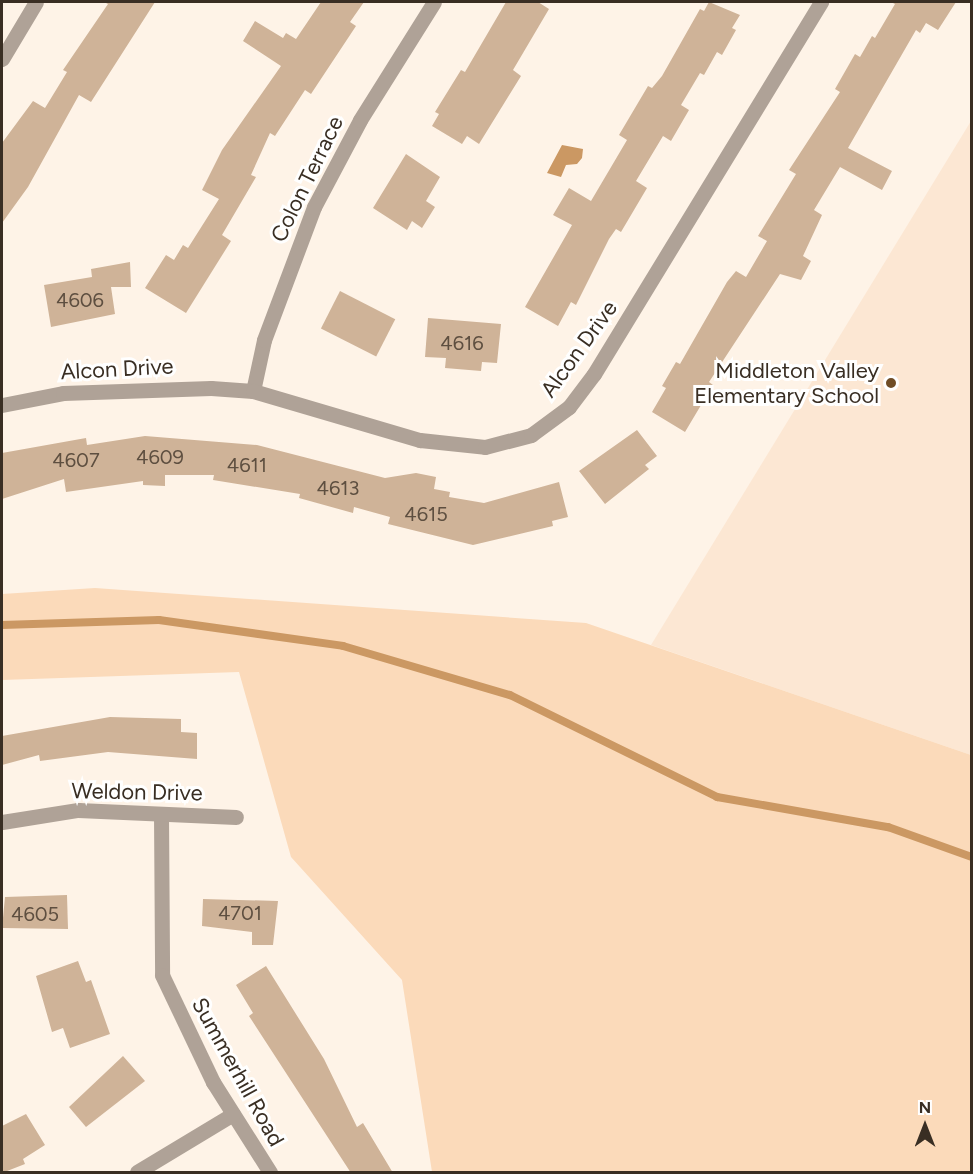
<!DOCTYPE html>
<html>
<head>
<meta charset="utf-8">
<style>
  body { margin:0 }
  #map { position:relative; width:973px; height:1174px; overflow:hidden; background:#fef3e7; font-family:Figtree,sans-serif }
  div>[style] { position:absolute }
  .built>* { inset:0; background:#fce7d3 }
  .green>* { inset:0; background:#fbdaba }
  .water>* { inset:0; background:#cb9863 }
  .stream>* { height:8px; margin:-4px; padding:0 4px; transform-origin:4px; border-radius:4px; background:#cb9863 }
  .building>* { inset:0; background:#cfb398; transform-origin:0 0 }
  .street>* { height:15px; margin:-7.5px; padding:0 7.5px; transform-origin:7.5px; border-radius:7.5px; background:#afa297 }
  .dots>* { width:16px; height:16px; translate:-50% -50%; box-sizing:border-box; border:3px solid #fff; border-radius:50% }
  span { translate:-50% -50%; white-space:nowrap; text-align:center; line-height:1.15; -webkit-text-stroke:6px #fff; paint-order:stroke }
  .number-label { font-size:20px; color:#5e4f40 }
  .number-label span { -webkit-text-stroke-width:0 }
  .street-label { font-size:22px; color:#392e23 }
  .poi-label { font-size:22px; color:#392e23 }
  .right { translate:-100% -50%; text-align:right }
  .frame { position:absolute; inset:0; border:3px solid #392e23; pointer-events:none }
  .north { position:absolute; left:895px; top:1096px; width:60px; height:60px; -webkit-text-stroke:4px #fff; paint-order:stroke; rotate:0deg; font-size:16px; font-weight:700; line-height:24px; text-align:center; color:#392e23 }
  .north::after { content:''; display:block; margin:auto; width:21px; height:27px; background:#392e23; clip-path:polygon(50% 0,100% 100%,50% 72%,0 100%) }
</style>
</head>
<body>
<div id="map">
  <div class="built">
    <div style="clip-path:polygon(971px 121px,971px 755px,651px 645px)"></div>
  </div>
  <div class="green">
    <div style="clip-path:polygon(95px 588px,586px 623px,971px 755px,971px 1172px,432px 1172px,402px 980px,291px 857px,239px 672px,2px 680px,2px 594px)"></div>
  </div>
  <div class="water">
    <div style="clip-path:polygon(562px 145px,583px 149px,582px 158px,577px 164px,566px 165px,561px 177px,547px 173px)"></div>
  </div>
  <div class="stream">
    <div style="left:2px;top:625px;width:157px;rotate:-1.8deg"></div>
    <div style="left:159px;top:620px;width:186px;rotate:8deg"></div>
    <div style="left:343px;top:646px;width:174px;rotate:16.4deg"></div>
    <div style="left:510px;top:695px;width:231px;rotate:26.2deg"></div>
    <div style="left:717px;top:797px;width:174px;rotate:10deg"></div>
    <div style="left:888px;top:827px;width:89px;rotate:19.7deg"></div>
  </div>
  <div class="building">
    <div style="clip-path:polygon(104px 2px,155px 2px,91px 102px,79px 95px,28px 187px,2px 223px,2px 143px,33px 101px,45px 108px,67px 72px,63px 70px,108px 4px)"></div>
    <div style="clip-path:polygon(321px 2px,364px 2px,350px 22px,356px 26px,311px 94px,305px 90px,275px 136px,270px 133px,251px 175px,256px 177px,222px 235px,231px 241px,186px 313px,145px 288px,166px 255px,174px 260px,183px 245px,188px 248px,219px 199px,202px 190px,222px 150px,281px 66px,243px 41px,255px 21px,283px 38px,286px 33px,296px 39px)"></div>
    <div style="clip-path:polygon(506px 2px,538px 2px,549px 9px,513px 70px,521px 76px,479px 144px,467px 136px,462px 144px,432px 126px,439px 114px,435px 112px,461px 70px,465px 72px)"></div>
    <div style="clip-path:polygon(709px 2px,740px 15px,732px 28px,736px 30px,722px 55px,717px 52px,704px 75px,700px 73px,681px 105px,689px 110px,671px 141px,663px 136px,636px 181px,647px 188px,621px 232px,616px 229px,609px 239px,576px 305px,571px 302px,558px 326px,525px 307px,572px 225px,553px 215px,569px 188px,591px 201px,627px 140px,619px 135px,648px 86px,652px 88px,662px 76px,700px 9px,704px 11px)"></div>
    <div style="clip-path:polygon(891px 2px,956px 2px,938px 30px,926px 23px,920px 33px,916px 30px,848px 148px,892px 171px,882px 190px,840px 167px,814px 210px,822px 215px,803px 256px,811px 261px,801px 280px,780px 274px,709px 382px,713px 385px,685px 432px,652px 412px,666px 388px,662px 386px,676px 362px,680px 364px,727px 282px,736px 271px,746px 277px,767px 241px,758px 236px,796px 174px,789px 170px,840px 92px,835px 89px,855px 54px,860px 57px,872px 36px,875px 38px,895px 4px)"></div>
    <div style="clip-path:polygon(406px 154px,440px 177px,426px 201px,435px 207px,422px 228px,412px 221px,407px 230px,373px 208px)"></div>
    <div style="clip-path:polygon(130px 262px,131px 287px,111px 287px,115px 314px,51px 327px,44px 285px,92px 277px,91px 269px)"></div>
    <div style="left:340px;top:291px;width:62px;height:42px;rotate:27deg"></div>
    <div style="clip-path:polygon(428px 318px,501px 324px,497px 363px,482px 362px,481px 371px,445px 368px,446px 358px,425px 357px)"></div>
    <div style="clip-path:polygon(637px 430px,657px 456px,645px 465px,649px 469px,605px 504px,579px 471px)"></div>
    <div style="clip-path:polygon(145px 436px,257px 445px,385px 478px,416px 473px,436px 477px,434px 489px,450px 492px,449px 497px,484px 503px,559px 482px,568px 517px,552px 521px,553px 526px,473px 545px,388px 524px,390px 517px,354px 507px,353px 513px,299px 498px,300px 494px,213px 480px,214px 475px,165px 475px,165px 486px,143px 485px,143px 481px,66px 492px,64px 479px,2px 499px,2px 453px,86px 438px,87px 445px)"></div>
    <div style="clip-path:polygon(110px 717px,181px 719px,181px 732px,197px 733px,197px 759px,108px 752px,40px 761px,39px 755px,2px 765px,2px 736px)"></div>
    <div style="clip-path:polygon(67px 895px,68px 929px,2px 928px,5px 897px)"></div>
    <div style="clip-path:polygon(203px 899px,278px 901px,273px 945px,252px 945px,252px 932px,202px 926px)"></div>
    <div style="clip-path:polygon(78px 961px,86px 982px,91px 980px,110px 1034px,70px 1048px,63px 1028px,52px 1032px,36px 976px)"></div>
    <div style="clip-path:polygon(266px 966px,324px 1059px,357px 1127px,363px 1123px,393px 1173px,351px 1173px,249px 1016px,253px 1013px,236px 985px)"></div>
    <div style="clip-path:polygon(123px 1056px,145px 1081px,86px 1127px,69px 1107px)"></div>
    <div style="clip-path:polygon(26px 1114px,45px 1145px,23px 1159px,25px 1164px,2px 1173px,2px 1126px)"></div>
  </div>
  <div class="street">
    <div style="left:2px;top:59px;width:66px;rotate:-59.2deg"></div>
    <div style="left:253px;top:391px;width:52px;rotate:-77.8deg"></div>
    <div style="left:264px;top:340px;width:142px;rotate:-69.4deg"></div>
    <div style="left:314px;top:207px;width:98px;rotate:-62.1deg"></div>
    <div style="left:360px;top:120px;width:139px;rotate:-57.9deg"></div>
    <div style="left:2px;top:405px;width:62px;rotate:-11.1deg"></div>
    <div style="left:63px;top:393px;width:148px;rotate:-1.9deg"></div>
    <div style="left:211px;top:388px;width:42px;rotate:4.1deg"></div>
    <div style="left:253px;top:391px;width:174px;rotate:16.4deg"></div>
    <div style="left:420px;top:440px;width:65px;rotate:6.1deg"></div>
    <div style="left:485px;top:447px;width:48px;rotate:-14.6deg"></div>
    <div style="left:531px;top:435px;width:47px;rotate:-36.4deg"></div>
    <div style="left:569px;top:407px;width:41px;rotate:-52.9deg"></div>
    <div style="left:594px;top:374px;width:436px;rotate:-58.6deg"></div>
    <div style="left:161px;top:814px;width:161px;rotate:89.6deg"></div>
    <div style="left:162px;top:975px;width:119px;rotate:64.5deg"></div>
    <div style="left:213px;top:1082px;width:107px;rotate:57.7deg"></div>
    <div style="left:2px;top:822px;width:77px;rotate:-9deg"></div>
    <div style="left:78px;top:810px;width:158px;rotate:2.5deg"></div>
    <div style="left:137px;top:1172px;width:112px;rotate:-31.1deg"></div>
  </div>
  <div class="dots">
    <div style="left:891px;top:383px;background:#704d26"></div>
  </div>
  <div class="number-label">
    <span style="left:80px;top:300px">4606</span>
    <span style="left:462px;top:343px">4616</span>
    <span style="left:160px;top:457px">4609</span>
    <span style="left:76px;top:460px">4607</span>
    <span style="left:247px;top:465px">4611</span>
    <span style="left:338px;top:488px">4613</span>
    <span style="left:426px;top:514px">4615</span>
    <span style="left:240px;top:913px">4701</span>
    <span style="left:35px;top:914px">4605</span>
  </div>
  <div class="street-label">
    <span style="left:307px;top:179px;rotate:-64deg">Colon Terrace</span>
    <span style="left:579px;top:349px;rotate:-54deg">Alcon Drive</span>
    <span style="left:117px;top:369px;rotate:-3deg">Alcon Drive</span>
    <span style="left:137px;top:792px;rotate:1deg">Weldon Drive</span>
    <span style="left:238px;top:1072px;rotate:61deg">Summerhill Road</span>
  </div>
  <div class="poi-label">
    <span class="right" style="left:879px;top:383px">Middleton Valley<br>Elementary School</span>
  </div>
  <div class="frame"></div>
  <div class="north">N</div>
</div>
</body>
</html>
